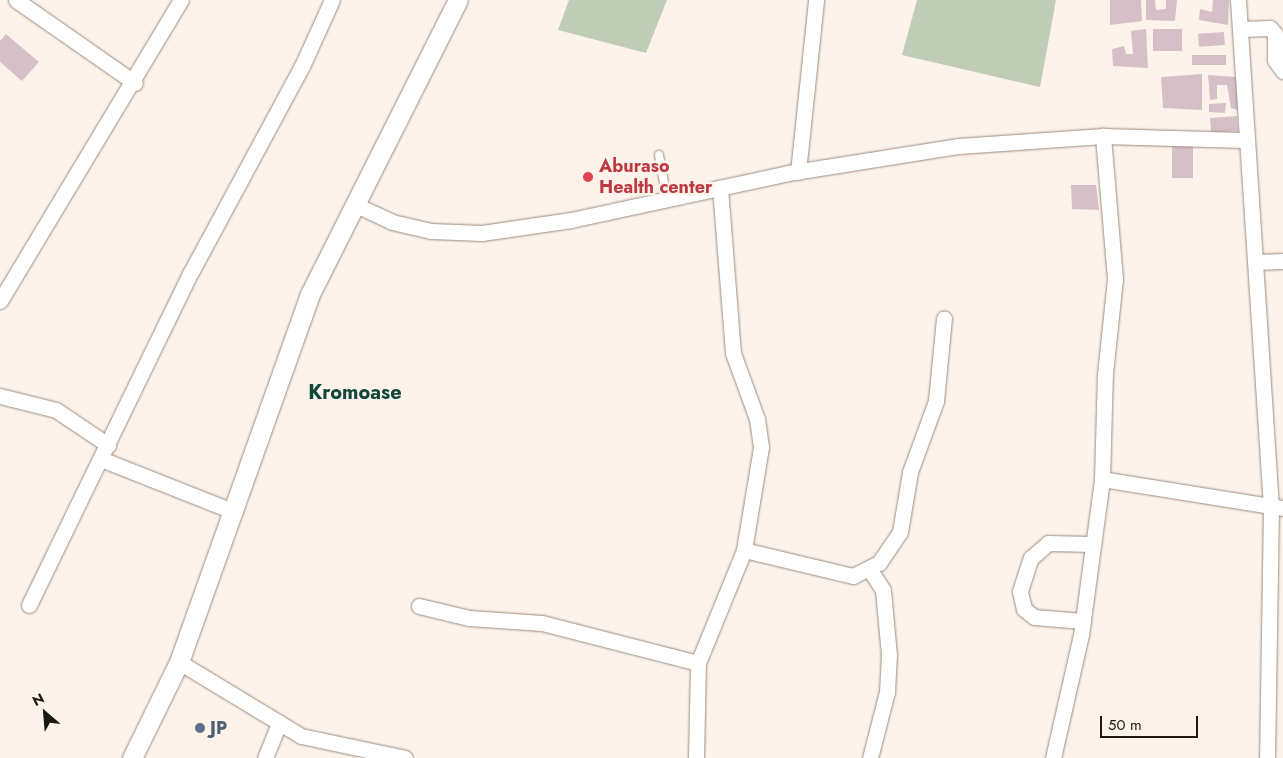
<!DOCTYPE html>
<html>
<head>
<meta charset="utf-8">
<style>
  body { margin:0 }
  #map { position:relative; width:1283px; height:758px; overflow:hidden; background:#fef3eb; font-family:Jost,sans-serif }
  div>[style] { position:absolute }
  .green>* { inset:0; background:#bfccb6 }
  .building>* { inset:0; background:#d6c0c7; transform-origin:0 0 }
  .roads { filter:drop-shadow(0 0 1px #9a8b7e) drop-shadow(0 0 1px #9a8b7e) }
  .service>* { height:8px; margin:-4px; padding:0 4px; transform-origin:4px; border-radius:4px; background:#fff }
  .minor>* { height:15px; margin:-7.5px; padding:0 7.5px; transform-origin:7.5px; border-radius:7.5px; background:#fff }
  .tertiary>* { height:19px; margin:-9.5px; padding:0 9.5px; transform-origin:9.5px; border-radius:9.5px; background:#fff }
  .dots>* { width:14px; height:14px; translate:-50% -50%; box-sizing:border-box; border:2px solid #fef3eb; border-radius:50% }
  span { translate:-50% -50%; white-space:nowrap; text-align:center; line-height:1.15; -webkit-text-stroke:5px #fef3eb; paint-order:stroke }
  .health-label { font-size:18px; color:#be3a42; font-weight:700 }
  .left { translate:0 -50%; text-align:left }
  .service-label { font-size:18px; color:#4e5e75; font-weight:700 }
  .quarter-label { font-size:20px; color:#11483b; font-weight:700 }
  .north { position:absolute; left:20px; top:688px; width:50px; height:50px; -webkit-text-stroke:4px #fef3eb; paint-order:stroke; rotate:333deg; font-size:14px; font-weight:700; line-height:20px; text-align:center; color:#1e1813 }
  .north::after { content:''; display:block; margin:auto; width:18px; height:22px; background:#1e1813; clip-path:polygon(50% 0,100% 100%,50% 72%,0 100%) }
  .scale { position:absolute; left:1100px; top:716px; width:98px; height:22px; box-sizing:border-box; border:2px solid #1e1813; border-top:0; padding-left:6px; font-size:15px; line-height:18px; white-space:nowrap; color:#1e1813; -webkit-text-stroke:4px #fef3eb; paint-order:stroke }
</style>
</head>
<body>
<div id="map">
  <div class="green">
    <div style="clip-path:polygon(569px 0,667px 0,646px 53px,558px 30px)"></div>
    <div style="clip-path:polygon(917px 0,1056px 0,1040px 87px,902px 55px)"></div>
  </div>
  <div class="building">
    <div style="clip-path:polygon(1110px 0,1141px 0,1142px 21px,1110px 25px)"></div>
    <div style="clip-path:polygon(1146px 0,1155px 0,1156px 10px,1166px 9px,1166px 0,1177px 0,1175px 21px,1146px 20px)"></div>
    <div style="clip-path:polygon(1213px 0,1229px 0,1228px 25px,1199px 20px,1200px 9px,1212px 12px)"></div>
    <div style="clip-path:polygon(1146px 29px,1148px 68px,1113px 66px,1112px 49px,1124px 46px,1126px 54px,1133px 54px,1131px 31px)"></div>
    <div style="left:1182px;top:29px;width:22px;height:29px;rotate:90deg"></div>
    <div style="left:1224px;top:32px;width:13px;height:26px;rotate:86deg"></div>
    <div style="clip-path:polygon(6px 34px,39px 62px,22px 81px,0 62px,0 41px)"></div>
    <div style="left:1226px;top:55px;width:10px;height:34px;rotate:90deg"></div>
    <div style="clip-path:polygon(1202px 74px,1202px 110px,1163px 108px,1161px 77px)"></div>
    <div style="clip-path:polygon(1208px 75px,1237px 77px,1238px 110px,1231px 108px,1227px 85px,1217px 85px,1217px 99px,1210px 100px)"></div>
    <div style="clip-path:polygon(1226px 103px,1225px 113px,1209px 112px,1209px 104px)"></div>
    <div style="left:1237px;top:116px;width:15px;height:27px;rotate:86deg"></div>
    <div style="left:1193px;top:146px;width:32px;height:21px;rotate:90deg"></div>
    <div style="clip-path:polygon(1071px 185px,1096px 185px,1099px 210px,1072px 209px)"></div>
  </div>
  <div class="roads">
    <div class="service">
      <div style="left:659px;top:155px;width:45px;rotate:79.7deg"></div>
    </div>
    <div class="minor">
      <div style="left:16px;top:0;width:145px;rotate:34.9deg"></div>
      <div style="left:1238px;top:0;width:508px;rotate:86.28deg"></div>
      <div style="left:1271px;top:507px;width:251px;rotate:90.9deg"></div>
      <div style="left:1240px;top:29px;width:30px;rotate:-2deg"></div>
      <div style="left:1270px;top:28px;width:8px;rotate:50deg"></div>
      <div style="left:1275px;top:34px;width:26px;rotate:90deg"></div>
      <div style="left:1275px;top:60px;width:14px;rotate:54deg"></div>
      <div style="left:798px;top:172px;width:173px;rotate:-84deg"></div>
      <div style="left:356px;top:205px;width:40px;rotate:25deg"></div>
      <div style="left:392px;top:222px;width:40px;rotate:13deg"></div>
      <div style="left:431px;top:231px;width:51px;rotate:2.2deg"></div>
      <div style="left:482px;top:233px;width:90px;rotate:-8.3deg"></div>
      <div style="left:571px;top:220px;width:222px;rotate:-12.2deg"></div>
      <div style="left:788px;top:173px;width:173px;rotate:-9deg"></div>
      <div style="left:959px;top:146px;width:144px;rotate:-4deg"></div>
      <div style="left:1103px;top:136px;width:141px;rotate:1.6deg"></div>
      <div style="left:1256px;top:262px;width:27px;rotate:-2deg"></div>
      <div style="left:0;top:301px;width:351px;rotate:-59deg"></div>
      <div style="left:0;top:396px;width:58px;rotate:14deg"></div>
      <div style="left:56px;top:410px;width:63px;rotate:33.9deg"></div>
      <div style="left:101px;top:459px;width:144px;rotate:21.6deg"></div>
      <div style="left:1102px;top:479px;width:183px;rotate:9.1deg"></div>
      <div style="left:744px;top:550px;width:112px;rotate:13.4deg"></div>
      <div style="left:853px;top:576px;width:29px;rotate:-27deg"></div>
      <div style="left:879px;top:563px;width:37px;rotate:-56deg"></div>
      <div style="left:900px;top:532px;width:61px;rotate:-80.5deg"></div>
      <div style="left:910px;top:472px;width:76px;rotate:-69.9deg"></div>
      <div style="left:936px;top:401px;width:83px;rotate:-84.5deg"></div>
      <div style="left:29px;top:605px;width:370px;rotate:-64.1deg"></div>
      <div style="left:191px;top:272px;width:234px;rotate:-61.7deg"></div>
      <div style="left:302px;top:66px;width:72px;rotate:-65.6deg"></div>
      <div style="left:419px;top:606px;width:51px;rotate:13.5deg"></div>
      <div style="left:469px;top:618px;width:73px;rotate:3.9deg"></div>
      <div style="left:542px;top:623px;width:161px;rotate:14.4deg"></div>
      <div style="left:1083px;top:621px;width:49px;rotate:-175.3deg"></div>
      <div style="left:1034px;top:617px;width:13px;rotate:-141deg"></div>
      <div style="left:1024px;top:609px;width:18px;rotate:-103deg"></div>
      <div style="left:1020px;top:591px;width:35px;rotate:-72deg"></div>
      <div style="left:1031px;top:558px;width:23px;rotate:-41deg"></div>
      <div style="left:1048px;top:543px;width:44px;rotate:1.3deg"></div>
      <div style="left:179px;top:662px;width:143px;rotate:31.2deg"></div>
      <div style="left:301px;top:736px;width:106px;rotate:11.9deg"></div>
      <div style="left:265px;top:758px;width:38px;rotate:-68deg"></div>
      <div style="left:696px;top:758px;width:95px;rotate:-88.8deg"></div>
      <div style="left:698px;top:663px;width:122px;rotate:-67.8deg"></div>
      <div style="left:744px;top:550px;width:104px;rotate:-80.6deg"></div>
      <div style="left:761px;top:447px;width:28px;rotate:-98deg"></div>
      <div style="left:757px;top:419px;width:70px;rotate:-110deg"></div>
      <div style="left:733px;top:353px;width:166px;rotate:-94.5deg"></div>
      <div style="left:870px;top:758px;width:68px;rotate:-75.6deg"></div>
      <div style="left:887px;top:692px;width:37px;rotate:-87deg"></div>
      <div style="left:889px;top:655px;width:65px;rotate:-95.3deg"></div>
      <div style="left:883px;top:590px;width:24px;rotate:-123deg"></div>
      <div style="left:1053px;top:758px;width:126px;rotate:-77.2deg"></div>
      <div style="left:1081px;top:635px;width:157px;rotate:-82.3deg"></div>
      <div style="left:1102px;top:479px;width:105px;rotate:-88.4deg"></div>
      <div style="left:1105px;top:374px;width:96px;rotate:-84deg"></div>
      <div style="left:1115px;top:279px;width:144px;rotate:-94.8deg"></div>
    </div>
    <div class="tertiary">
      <div style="left:132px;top:758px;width:107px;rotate:-63.9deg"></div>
      <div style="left:179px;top:662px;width:388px;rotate:-70.4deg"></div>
      <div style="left:309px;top:296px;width:331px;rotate:-63.3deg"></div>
    </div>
  </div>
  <div class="dots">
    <div style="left:588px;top:177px;background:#e0444e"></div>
    <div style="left:200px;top:728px;background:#5c6f8a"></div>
  </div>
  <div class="health-label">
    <span class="left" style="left:599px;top:177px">Aburaso<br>Health center</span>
  </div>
  <div class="service-label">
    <span class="left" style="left:210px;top:728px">JP</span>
  </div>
  <div class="quarter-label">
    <span style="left:355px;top:392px">Kromoase</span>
  </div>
  <div class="north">N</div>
  <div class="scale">50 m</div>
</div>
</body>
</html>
